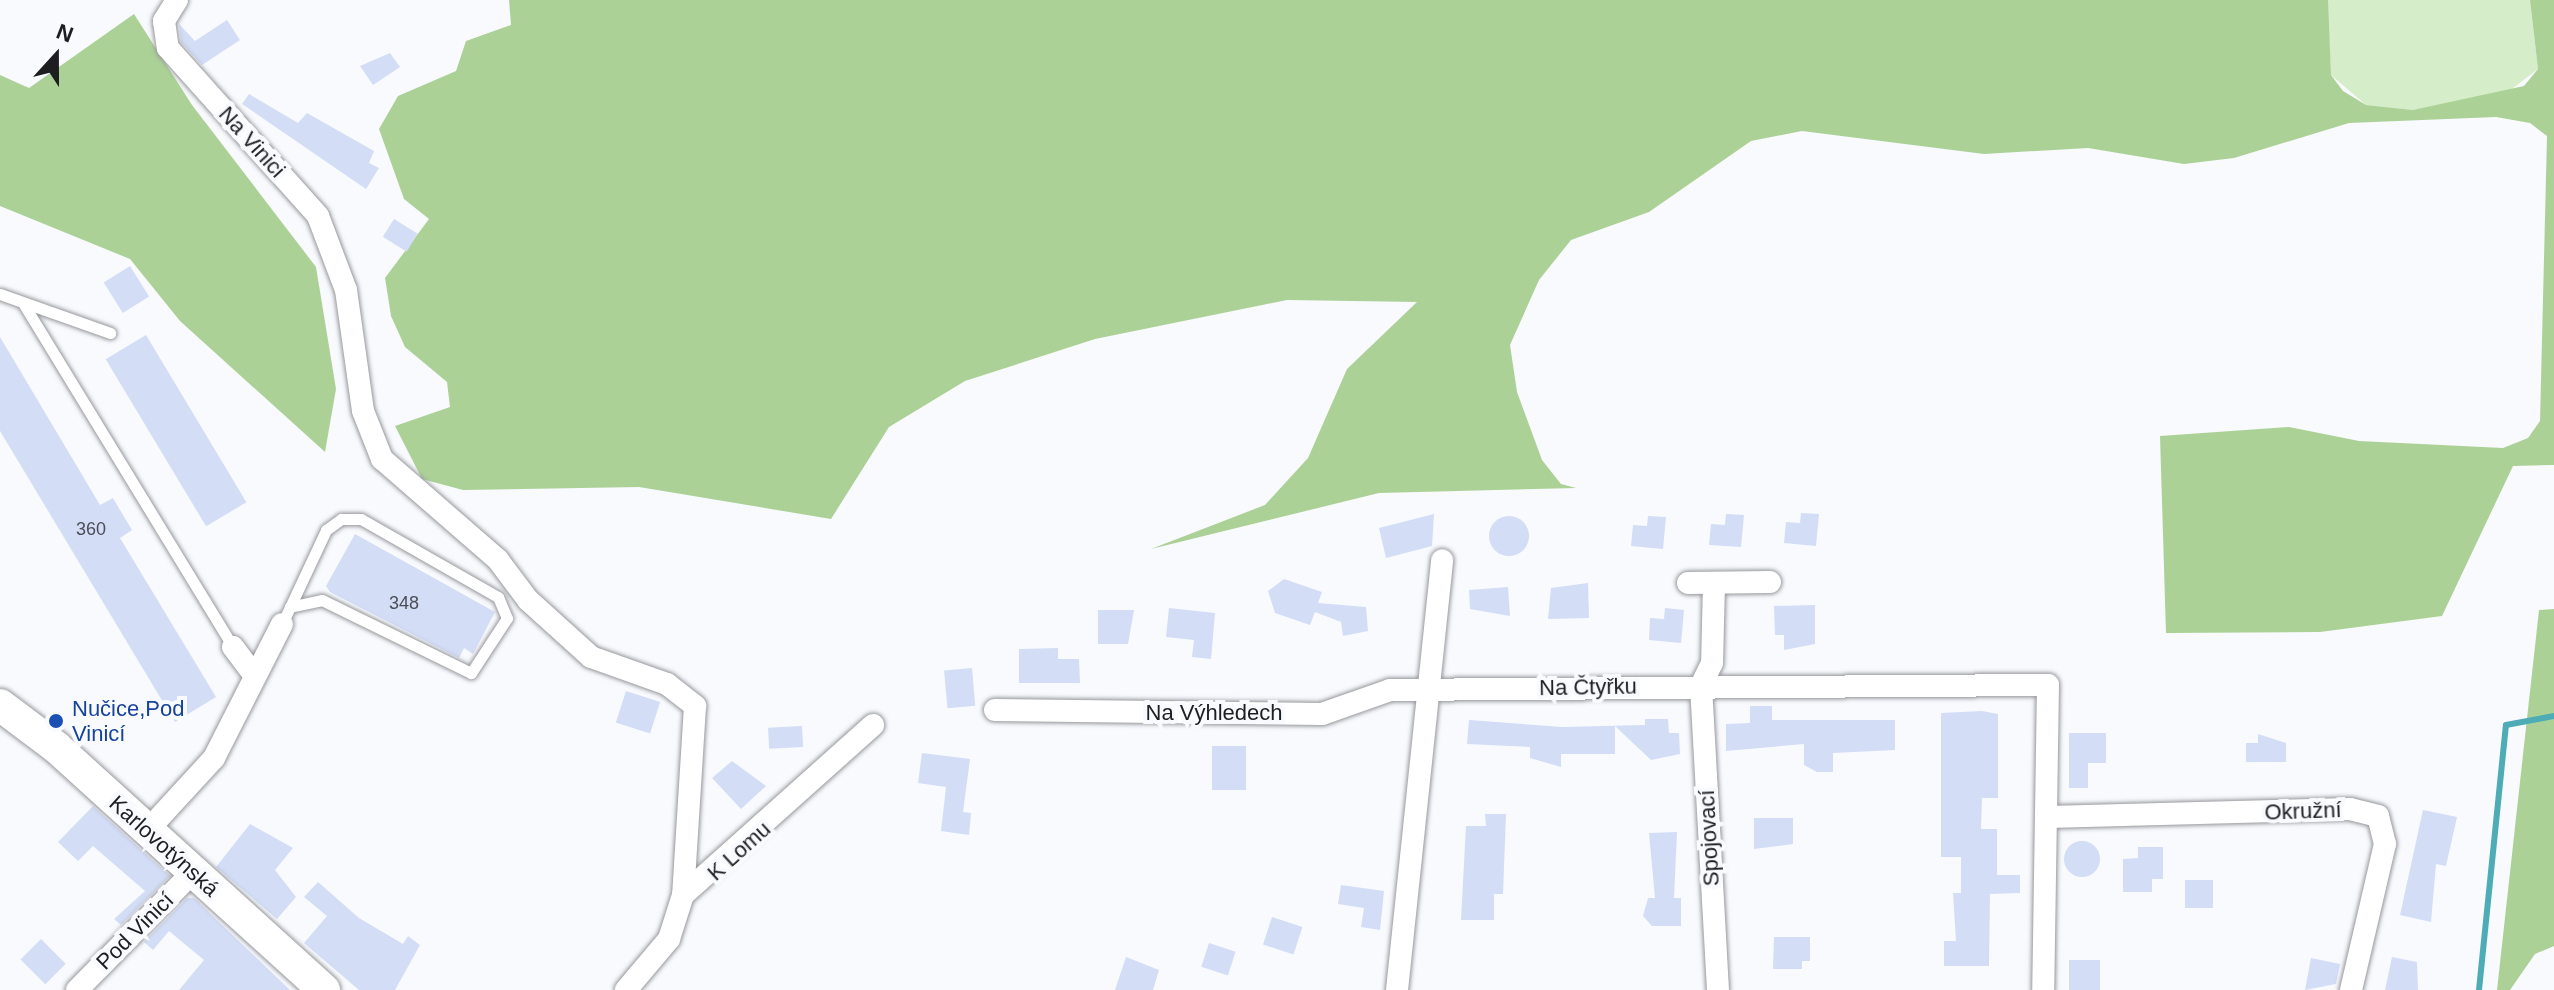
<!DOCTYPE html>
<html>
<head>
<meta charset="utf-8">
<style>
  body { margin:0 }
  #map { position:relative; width:2554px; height:990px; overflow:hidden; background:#f8fafe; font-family:Helvetica,sans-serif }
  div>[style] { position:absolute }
  .green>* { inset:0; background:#d5edc8 }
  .forest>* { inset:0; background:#acd196 }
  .stream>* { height:6px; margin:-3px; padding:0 3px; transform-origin:3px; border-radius:3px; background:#4dacb5 }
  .building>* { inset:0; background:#d3ddf6; transform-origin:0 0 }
  .round { border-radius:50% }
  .roads { filter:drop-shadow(0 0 2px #97989c) drop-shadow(0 0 2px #97989c) }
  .lane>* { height:11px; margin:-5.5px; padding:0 5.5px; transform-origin:5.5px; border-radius:5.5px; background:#fff }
  .street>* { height:22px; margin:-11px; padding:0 11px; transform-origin:11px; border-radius:11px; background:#fff }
  .secondary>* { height:32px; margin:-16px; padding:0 16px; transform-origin:16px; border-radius:16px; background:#fff }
  .dots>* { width:22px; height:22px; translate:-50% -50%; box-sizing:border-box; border:4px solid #f8fafe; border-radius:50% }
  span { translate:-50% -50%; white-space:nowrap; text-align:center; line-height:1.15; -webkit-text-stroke:8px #f8fafe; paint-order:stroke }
  .number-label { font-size:18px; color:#4b4e56 }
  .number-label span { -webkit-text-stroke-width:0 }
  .street-label { font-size:22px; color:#1e1e20 }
  .transit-label { font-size:22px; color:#164399 }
  .left { translate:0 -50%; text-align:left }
  .north { position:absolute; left:16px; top:16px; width:80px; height:80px; -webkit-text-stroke:6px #f8fafe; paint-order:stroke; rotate:21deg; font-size:22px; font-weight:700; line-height:32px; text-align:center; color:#1e1e20 }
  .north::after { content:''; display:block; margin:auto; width:28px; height:36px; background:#1e1e20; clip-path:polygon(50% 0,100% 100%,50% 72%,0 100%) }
</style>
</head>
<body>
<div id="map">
  <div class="green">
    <div style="clip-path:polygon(2327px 0,2530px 0,2538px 69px,2504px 95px,2413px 110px,2366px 105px,2331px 75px)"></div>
  </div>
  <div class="forest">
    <div style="clip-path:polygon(509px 0,2328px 0,2331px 75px,2343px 91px,2366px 105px,2413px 110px,2524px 86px,2538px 69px,2530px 0,2554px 0,2554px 465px,2513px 466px,2442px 616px,2320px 632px,2166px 633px,2160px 436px,2289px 427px,2359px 441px,2503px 448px,2528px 438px,2540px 421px,2547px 136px,2530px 123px,2496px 117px,2349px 123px,2234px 158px,2184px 164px,2088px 148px,1984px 154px,1802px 131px,1751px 141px,1649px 212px,1571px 240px,1539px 280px,1510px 345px,1517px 392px,1542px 460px,1561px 484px,1576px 488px,1379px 493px,1151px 549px,1265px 505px,1308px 458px,1347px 369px,1417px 302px,1287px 300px,1095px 339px,965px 381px,889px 427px,831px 519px,639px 487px,463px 490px,422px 479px,395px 426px,450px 407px,447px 382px,405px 347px,391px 316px,385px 278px,429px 219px,404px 199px,379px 129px,398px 96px,456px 71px,466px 41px,511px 25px)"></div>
    <div style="clip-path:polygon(134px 14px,192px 105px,316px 267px,336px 389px,325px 452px,180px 321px,130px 259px,0 206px,0 75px,29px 88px)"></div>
    <div style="clip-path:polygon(2554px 609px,2554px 946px,2535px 954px,2510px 990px,2497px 990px,2539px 610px)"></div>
  </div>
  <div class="stream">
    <div style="left:2479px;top:990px;width:266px;rotate:-84.2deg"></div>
    <div style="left:2506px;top:725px;width:49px;rotate:-10.6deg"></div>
  </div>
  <div class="building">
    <div style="clip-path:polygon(227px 20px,240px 40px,202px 65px,181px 42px,179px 24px,195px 41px)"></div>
    <div style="clip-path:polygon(390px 53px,400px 67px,373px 85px,360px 66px)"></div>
    <div style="clip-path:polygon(249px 94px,298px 123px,307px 113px,374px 151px,369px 163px,379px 168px,366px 189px,242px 104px)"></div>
    <div style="left:394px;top:219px;width:28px;height:21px;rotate:32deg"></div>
    <div style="left:130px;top:266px;width:36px;height:31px;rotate:58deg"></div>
    <div style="left:146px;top:335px;width:195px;height:47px;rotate:59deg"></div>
    <div style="clip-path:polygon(0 337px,100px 505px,113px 498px,117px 505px,132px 530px,120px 538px,216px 697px,175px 722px,0 431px)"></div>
    <div style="clip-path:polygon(1801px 513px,1819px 514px,1816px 546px,1784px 543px,1786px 522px,1800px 523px)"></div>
    <div style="clip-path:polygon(1434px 514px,1432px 546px,1386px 558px,1379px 528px)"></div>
    <div style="clip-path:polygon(1726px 514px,1744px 515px,1741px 547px,1709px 545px,1711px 524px,1725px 525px)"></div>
    <div style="clip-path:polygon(1648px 516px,1666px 517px,1663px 549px,1631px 546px,1633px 525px,1647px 526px)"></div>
    <div class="round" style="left:1489px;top:516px;width:40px;height:40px"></div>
    <div style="clip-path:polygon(355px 534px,495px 612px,473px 654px,464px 648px,459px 658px,330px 592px,326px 586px)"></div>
    <div style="clip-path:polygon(1284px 579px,1322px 592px,1318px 603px,1366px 607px,1368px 631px,1343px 636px,1341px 622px,1315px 612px,1310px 625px,1275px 613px,1268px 591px)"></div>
    <div style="clip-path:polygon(1588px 583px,1589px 618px,1548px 619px,1551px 588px)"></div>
    <div style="clip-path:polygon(1508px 587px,1510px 616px,1470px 609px,1469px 590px)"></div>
    <div style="clip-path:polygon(1815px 605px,1815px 644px,1784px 650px,1784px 635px,1775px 635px,1774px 606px)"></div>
    <div style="clip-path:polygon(1169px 608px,1215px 613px,1211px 659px,1192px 657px,1194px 640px,1166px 637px)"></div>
    <div style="clip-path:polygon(1665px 608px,1684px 610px,1681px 643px,1649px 640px,1650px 618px,1664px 619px)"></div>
    <div style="clip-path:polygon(1098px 610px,1134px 610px,1128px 644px,1098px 644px)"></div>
    <div style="clip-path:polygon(1058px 648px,1058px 659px,1079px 659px,1080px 683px,1019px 683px,1019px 649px)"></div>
    <div style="left:972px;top:668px;width:38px;height:28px;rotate:85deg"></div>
    <div style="left:626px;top:691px;width:36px;height:33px;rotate:18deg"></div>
    <div style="clip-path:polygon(1750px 706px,1772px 706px,1772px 720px,1895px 720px,1895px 750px,1833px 753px,1833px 772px,1817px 772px,1804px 765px,1804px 744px,1726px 751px,1726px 724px,1750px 723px)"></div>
    <div style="clip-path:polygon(1982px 711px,1998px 714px,1998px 798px,1982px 798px,1981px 829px,1997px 829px,1997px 875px,2020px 875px,2020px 893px,1990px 894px,1989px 966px,1944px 966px,1944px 941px,1956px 941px,1953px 893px,1961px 893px,1961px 857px,1941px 857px,1941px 713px)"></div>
    <div style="clip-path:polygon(1645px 719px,1668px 719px,1669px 733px,1679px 733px,1680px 754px,1651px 760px,1615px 726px,1615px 754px,1561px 754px,1561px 767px,1530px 758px,1530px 747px,1467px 744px,1469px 720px,1562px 727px,1645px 725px)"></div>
    <div style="left:802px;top:726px;width:21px;height:34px;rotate:87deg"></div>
    <div style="clip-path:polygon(2069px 733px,2106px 733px,2106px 763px,2088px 763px,2088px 788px,2069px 788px)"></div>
    <div style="clip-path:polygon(2258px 734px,2286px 743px,2286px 762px,2246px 762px,2246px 743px,2258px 743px)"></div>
    <div style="left:1212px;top:746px;width:34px;height:44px"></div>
    <div style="clip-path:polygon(922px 753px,970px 759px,963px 812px,971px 813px,969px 835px,941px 831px,946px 787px,918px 783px)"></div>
    <div style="clip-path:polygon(732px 761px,766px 786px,741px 809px,712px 778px)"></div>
    <div style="clip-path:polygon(93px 806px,170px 876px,121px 925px,114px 919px,145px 891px,93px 846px,78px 861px,58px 842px)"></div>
    <div style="clip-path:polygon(2423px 810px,2457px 817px,2446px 866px,2436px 864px,2431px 922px,2400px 915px)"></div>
    <div style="clip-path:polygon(1485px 814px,1506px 814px,1503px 894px,1494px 894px,1494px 920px,1461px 920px,1466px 826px,1486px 826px)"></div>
    <div style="clip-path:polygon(1754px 818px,1793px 818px,1793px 844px,1754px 849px)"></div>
    <div style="clip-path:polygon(250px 824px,293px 848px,275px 870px,296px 897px,277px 919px,216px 867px)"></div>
    <div style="clip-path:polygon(1677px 832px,1674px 898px,1681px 898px,1681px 926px,1652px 926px,1643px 916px,1648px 898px,1655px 898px,1649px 833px)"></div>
    <div class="round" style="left:2064px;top:841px;width:36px;height:36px"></div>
    <div style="clip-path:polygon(2138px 847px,2163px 847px,2163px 879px,2152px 879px,2152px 892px,2123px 892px,2123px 859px,2138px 858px)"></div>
    <div style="left:2185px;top:880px;width:28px;height:28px"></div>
    <div style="clip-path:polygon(318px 882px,359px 918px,403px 944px,408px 936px,420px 945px,395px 990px,359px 990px,304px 943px,327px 916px,304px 897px)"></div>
    <div style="clip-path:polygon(1341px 885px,1384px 891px,1380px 930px,1361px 927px,1364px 908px,1338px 904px)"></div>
    <div style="clip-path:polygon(187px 898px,194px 898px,290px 990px,179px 990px,204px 960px,169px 931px,153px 950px,144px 942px)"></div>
    <div style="left:1272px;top:917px;width:32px;height:29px;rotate:18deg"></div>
    <div style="clip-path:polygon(1774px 937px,1810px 937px,1810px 961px,1802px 961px,1802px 969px,1773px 969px)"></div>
    <div style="left:41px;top:939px;width:35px;height:29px;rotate:45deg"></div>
    <div style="left:1209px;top:943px;width:28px;height:25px;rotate:18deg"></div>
    <div style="clip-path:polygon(1126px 957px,1159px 970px,1153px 990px,1115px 990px)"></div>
    <div style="clip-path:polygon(2392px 957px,2417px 962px,2418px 990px,2385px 990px)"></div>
    <div style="clip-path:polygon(2311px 958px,2340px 964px,2336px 984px,2305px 990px)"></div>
    <div style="left:2069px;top:960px;width:31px;height:30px"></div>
  </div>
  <div class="roads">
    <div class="lane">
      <div style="left:0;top:294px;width:117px;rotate:19.5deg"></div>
      <div style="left:23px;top:303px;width:403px;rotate:58.6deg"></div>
      <div style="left:282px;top:624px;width:19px;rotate:-65deg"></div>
      <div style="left:290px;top:607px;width:85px;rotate:-64.9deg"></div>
      <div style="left:326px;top:530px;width:19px;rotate:-36deg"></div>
      <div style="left:341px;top:519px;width:20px"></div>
      <div style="left:361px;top:519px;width:158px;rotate:29.7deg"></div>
      <div style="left:498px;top:597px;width:23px;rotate:67deg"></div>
      <div style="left:507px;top:618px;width:66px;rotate:123.2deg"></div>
      <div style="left:471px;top:673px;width:166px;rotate:-153.9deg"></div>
      <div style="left:322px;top:600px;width:33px;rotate:168deg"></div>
    </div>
    <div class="street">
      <div style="left:177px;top:0;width:25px;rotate:122deg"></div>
      <div style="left:164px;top:21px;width:27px;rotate:82deg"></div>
      <div style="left:168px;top:48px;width:225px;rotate:48.2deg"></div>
      <div style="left:318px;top:216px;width:79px;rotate:69.3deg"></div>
      <div style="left:346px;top:290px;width:122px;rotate:82deg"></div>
      <div style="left:363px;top:411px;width:52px;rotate:68.4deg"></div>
      <div style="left:382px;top:459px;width:154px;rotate:41deg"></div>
      <div style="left:498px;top:560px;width:50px;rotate:53.1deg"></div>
      <div style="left:528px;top:600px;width:85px;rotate:42.1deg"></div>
      <div style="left:591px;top:657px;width:81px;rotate:19.6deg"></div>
      <div style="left:667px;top:684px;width:36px;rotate:38deg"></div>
      <div style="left:695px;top:706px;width:189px;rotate:93.6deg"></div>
      <div style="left:683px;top:895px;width:46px;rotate:107.7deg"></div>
      <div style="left:669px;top:939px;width:67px;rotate:130.1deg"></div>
      <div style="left:1688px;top:583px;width:82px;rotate:-0.7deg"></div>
      <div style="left:1714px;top:583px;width:80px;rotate:91.4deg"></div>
      <div style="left:1712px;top:663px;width:25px;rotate:116deg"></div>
      <div style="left:1701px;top:686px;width:304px;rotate:86.8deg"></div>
      <div style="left:233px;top:647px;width:36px;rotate:53deg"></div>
      <div style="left:995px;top:710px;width:327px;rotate:0.7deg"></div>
      <div style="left:1322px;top:714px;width:72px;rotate:-19.4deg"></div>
      <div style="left:1390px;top:690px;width:658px;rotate:-0.44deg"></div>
      <div style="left:2048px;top:685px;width:305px;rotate:90.9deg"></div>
      <div style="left:2048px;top:817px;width:302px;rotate:-1.5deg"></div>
      <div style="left:2350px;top:809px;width:29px;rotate:14deg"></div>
      <div style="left:2378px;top:816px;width:29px;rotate:76deg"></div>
      <div style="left:2385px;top:844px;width:150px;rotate:103.1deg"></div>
      <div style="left:146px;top:832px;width:100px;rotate:-47.4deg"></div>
      <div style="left:214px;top:758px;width:150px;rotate:-63.1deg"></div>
      <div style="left:683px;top:895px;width:255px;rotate:-41.8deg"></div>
      <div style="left:77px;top:990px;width:165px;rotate:-45.5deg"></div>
      <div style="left:1397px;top:990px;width:432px;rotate:-84deg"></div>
    </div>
    <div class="secondary">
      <div style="left:0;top:705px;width:70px;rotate:36.9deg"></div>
      <div style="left:56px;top:747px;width:362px;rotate:42.2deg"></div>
    </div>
  </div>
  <div class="dots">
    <div style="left:56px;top:721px;background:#1a4fb4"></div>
  </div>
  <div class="number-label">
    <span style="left:91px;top:529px">360</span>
    <span style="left:404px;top:603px">348</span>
  </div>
  <div class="street-label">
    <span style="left:252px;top:142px;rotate:48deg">Na Vinici</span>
    <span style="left:1588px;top:687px;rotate:-1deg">Na Čtyřku</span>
    <span style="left:1214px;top:713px">Na Výhledech</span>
    <span style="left:2303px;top:811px;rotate:-2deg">Okružní</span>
    <span style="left:1709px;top:838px;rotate:-93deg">Spojovací</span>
    <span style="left:164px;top:846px;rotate:42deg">Karlovotýnská</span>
    <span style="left:739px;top:851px;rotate:-42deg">K Lomu</span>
    <span style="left:135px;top:931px;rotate:-45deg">Pod Vinicí</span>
  </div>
  <div class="transit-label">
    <span class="left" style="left:72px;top:721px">Nučice,Pod<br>Vinicí</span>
  </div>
  <div class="north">N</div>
</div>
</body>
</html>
